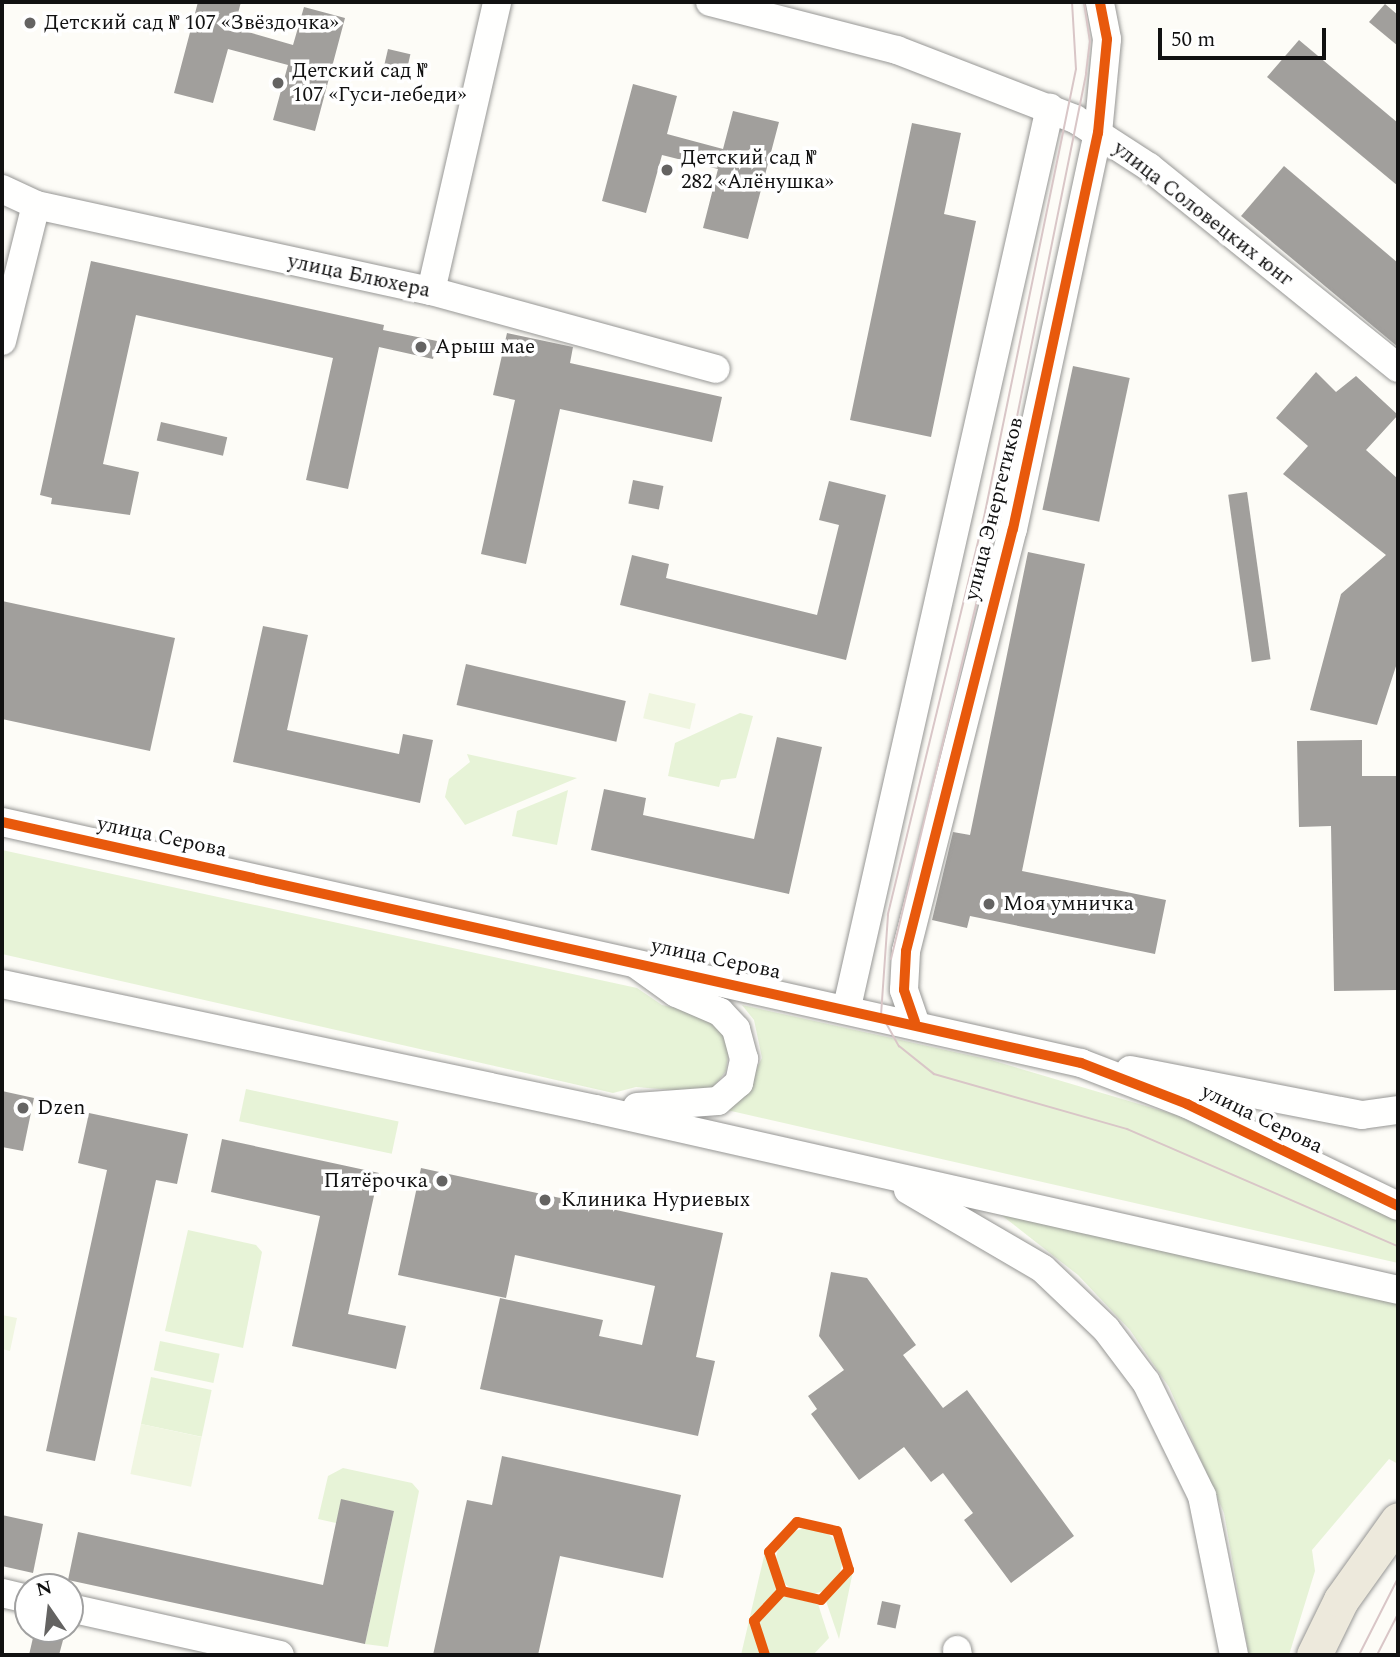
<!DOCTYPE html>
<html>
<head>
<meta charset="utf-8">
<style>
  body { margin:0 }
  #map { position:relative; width:1400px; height:1657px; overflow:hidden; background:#fdfcf7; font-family:Spectral,serif }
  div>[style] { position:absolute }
  .green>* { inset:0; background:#e7f3d7; transform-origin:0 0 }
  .round { border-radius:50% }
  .pitch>* { inset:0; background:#f0f6e1; transform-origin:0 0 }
  .building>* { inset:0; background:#a19f9c; transform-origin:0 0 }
  .roads { filter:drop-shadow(0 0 2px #979795) drop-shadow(0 0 2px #979795) }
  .minor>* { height:28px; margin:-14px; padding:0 14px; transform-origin:14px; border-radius:14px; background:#fffffe }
  .major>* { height:35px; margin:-17.5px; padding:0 17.5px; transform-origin:17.5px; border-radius:17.5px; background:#ede9dc }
  .tram>* { height:2px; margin:-1px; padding:0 1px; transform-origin:1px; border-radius:1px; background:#d9c6c7 }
  .cycleway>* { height:10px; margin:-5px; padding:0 5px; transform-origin:5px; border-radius:5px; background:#e8590c }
  .dots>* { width:19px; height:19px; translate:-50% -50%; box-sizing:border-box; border:4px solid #fff; border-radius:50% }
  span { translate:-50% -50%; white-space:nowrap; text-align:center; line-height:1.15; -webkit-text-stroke:7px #fff; paint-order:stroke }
  .poi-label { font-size:21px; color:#111 }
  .left { translate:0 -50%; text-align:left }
  .right { translate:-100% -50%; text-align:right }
  .street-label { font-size:21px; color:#111 }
  .frame { position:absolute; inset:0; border:4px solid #111; pointer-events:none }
  .north { position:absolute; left:14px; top:1573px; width:70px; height:70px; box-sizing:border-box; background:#fff; border:2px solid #a0a0a0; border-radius:50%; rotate:346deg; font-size:19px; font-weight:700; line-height:28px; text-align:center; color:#111 }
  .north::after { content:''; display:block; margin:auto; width:24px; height:32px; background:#646362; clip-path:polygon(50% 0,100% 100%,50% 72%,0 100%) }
  .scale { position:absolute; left:1158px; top:28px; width:168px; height:32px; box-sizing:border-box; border:4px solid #111; border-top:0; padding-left:9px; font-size:21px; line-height:24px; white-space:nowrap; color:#111; -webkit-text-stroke:5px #fff; paint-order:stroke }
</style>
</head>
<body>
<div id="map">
  <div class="green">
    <div style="clip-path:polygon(740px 713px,753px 716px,736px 778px,721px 780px,719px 787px,668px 776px,675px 743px)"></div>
    <div style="clip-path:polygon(467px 754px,577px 778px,465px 825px,445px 797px,449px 779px,470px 762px)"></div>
    <div style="clip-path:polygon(568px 790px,557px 845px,512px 836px,517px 811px)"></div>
    <div style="clip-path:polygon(2px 850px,637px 988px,662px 1005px,714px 1016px,729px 1047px,726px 1071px,709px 1093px,636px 1087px,613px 1093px,2px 954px)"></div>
    <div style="clip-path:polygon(742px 1005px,991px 1060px,1176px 1115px,1398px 1217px,1398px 1263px,718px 1108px,746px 1090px,762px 1058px,754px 1020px)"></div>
    <div style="left:246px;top:1089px;width:156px;height:33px;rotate:12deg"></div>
    <div style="clip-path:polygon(1000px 1214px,1398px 1297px,1398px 1464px,1389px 1459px,1312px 1550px,1315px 1571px,1289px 1655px,1249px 1655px,1224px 1513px,1169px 1387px,1130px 1330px,1078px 1275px)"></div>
    <div style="clip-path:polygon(188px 1230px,256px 1245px,262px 1252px,243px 1348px,165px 1331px)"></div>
    <div style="left:160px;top:1341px;width:61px;height:30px;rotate:12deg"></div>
    <div style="left:151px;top:1377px;width:62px;height:48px;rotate:12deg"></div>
    <div style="clip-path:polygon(343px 1468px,412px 1483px,419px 1491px,388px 1647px,365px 1644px,394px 1511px,342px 1500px,336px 1523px,318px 1519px,328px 1476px)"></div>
    <div class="round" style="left:776px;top:1528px;width:66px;height:66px"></div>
    <div style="clip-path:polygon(765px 1552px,777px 1590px,750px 1621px,761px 1655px,741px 1655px)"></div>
    <div style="clip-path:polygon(853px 1571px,839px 1639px,826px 1601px)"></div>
    <div style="clip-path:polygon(783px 1596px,818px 1604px,829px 1638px,813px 1655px,769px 1655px,759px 1622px)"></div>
  </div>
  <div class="pitch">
    <div style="left:649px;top:693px;width:48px;height:26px;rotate:13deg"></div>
    <div style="clip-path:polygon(2px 1315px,17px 1318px,10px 1351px,2px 1349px)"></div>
    <div style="left:141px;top:1424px;width:62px;height:51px;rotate:12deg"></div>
  </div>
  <div class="building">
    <div style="clip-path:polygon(198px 2px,241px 2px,234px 28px,293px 45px,304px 7px,345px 18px,315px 131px,273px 120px,288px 65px,228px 49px,213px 103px,174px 93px)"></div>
    <div style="clip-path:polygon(1385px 4px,1398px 15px,1398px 46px,1369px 22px)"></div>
    <div style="clip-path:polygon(1299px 40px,1398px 123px,1398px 186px,1267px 77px)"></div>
    <div style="left:388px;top:49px;width:23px;height:25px;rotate:13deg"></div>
    <div style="clip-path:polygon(633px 84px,677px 96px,667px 134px,723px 149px,733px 111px,779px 122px,748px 239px,703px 228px,718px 169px,662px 155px,646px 213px,602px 201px)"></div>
    <div style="clip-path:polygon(912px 123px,961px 133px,944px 214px,976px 221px,931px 437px,850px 420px)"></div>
    <div style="clip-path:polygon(1284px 166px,1398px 263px,1398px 347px,1241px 216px)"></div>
    <div style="clip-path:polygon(91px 261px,384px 325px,383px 330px,437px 341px,433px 359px,379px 347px,348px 489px,306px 480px,333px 358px,136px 315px,103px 464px,139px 472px,130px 515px,51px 504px,52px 498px,40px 495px)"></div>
    <div style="clip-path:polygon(507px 333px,573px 347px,570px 363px,722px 397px,712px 442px,560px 409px,526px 564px,481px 554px,515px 400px,493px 395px)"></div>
    <div style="left:1073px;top:366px;width:58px;height:147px;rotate:12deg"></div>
    <div style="clip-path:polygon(1316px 372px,1336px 392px,1356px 376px,1398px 415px,1366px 450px,1398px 479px,1398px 660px,1377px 725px,1310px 710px,1341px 594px,1386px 555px,1283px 474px,1308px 446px,1276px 418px)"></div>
    <div style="left:161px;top:422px;width:68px;height:19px;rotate:13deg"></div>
    <div style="left:633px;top:480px;width:31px;height:24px;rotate:11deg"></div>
    <div style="clip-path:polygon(829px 481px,886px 495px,846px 660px,620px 605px,632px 555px,669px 564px,666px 578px,817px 615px,839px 525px,819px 520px)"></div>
    <div style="left:1247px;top:492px;width:169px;height:19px;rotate:82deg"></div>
    <div style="clip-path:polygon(1028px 552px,1085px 564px,1022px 871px,1166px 900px,1155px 954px,970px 916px,967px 928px,932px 920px,953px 832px,970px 835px)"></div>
    <div style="clip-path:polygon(2px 601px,175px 638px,150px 751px,2px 719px)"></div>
    <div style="clip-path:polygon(263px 626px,308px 635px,287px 730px,399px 754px,403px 734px,433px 740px,420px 803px,233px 762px)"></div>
    <div style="left:466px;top:664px;width:164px;height:42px;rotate:13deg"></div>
    <div style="clip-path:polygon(777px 737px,822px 747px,789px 894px,591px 850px,604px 789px,646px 798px,643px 815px,754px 839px)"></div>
    <div style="clip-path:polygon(1362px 740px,1362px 776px,1398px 776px,1397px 990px,1334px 991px,1331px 826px,1299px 827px,1297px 741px)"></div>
    <div style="clip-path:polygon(2px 1091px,34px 1098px,23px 1151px,2px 1147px)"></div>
    <div style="clip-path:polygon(89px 1113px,188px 1134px,177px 1184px,156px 1180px,95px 1461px,46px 1451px,107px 1170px,78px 1163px)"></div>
    <div style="clip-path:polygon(222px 1139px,379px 1173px,348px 1314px,406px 1326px,396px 1369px,292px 1346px,320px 1216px,211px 1192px)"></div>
    <div style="clip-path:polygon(421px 1168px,723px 1233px,696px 1357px,715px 1361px,698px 1436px,480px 1389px,500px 1298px,603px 1320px,599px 1336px,642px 1345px,655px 1286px,515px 1255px,506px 1298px,398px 1275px)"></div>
    <div style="clip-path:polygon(831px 1272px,867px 1278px,916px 1345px,903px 1355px,943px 1408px,967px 1390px,1074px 1536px,1011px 1583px,964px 1520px,973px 1513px,943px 1473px,931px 1482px,904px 1447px,859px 1480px,811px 1414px,817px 1409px,808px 1396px,844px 1370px,819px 1336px)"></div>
    <div style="clip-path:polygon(502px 1456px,681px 1495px,663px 1578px,560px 1556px,538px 1655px,433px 1655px,467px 1500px,492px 1505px)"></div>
    <div style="clip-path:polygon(341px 1499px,394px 1511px,365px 1644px,68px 1580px,78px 1532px,323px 1585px)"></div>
    <div style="clip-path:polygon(2px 1515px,43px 1524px,33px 1573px,2px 1566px)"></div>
    <div style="left:882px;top:1601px;width:19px;height:24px;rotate:12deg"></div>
    <div style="clip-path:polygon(35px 1629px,66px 1629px,59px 1655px,29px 1655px)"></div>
  </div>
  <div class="roads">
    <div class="minor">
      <div style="left:710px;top:2px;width:193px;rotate:14.4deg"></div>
      <div style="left:897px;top:50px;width:191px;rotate:21.2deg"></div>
      <div style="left:1075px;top:119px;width:88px;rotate:33deg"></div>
      <div style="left:1149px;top:167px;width:320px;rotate:38.9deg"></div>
      <div style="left:2px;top:189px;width:38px;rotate:25deg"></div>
      <div style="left:36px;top:205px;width:404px;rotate:12.3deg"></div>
      <div style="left:431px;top:291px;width:295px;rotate:15.3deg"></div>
      <div style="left:431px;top:291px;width:296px;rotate:-77.1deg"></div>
      <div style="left:2px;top:341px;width:140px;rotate:-76deg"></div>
      <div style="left:2px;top:822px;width:1106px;rotate:12.59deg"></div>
      <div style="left:1081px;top:1063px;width:114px;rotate:21.1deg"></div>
      <div style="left:1187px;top:1104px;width:234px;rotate:25.8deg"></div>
      <div style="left:2px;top:984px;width:606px;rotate:11.9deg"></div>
      <div style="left:595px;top:1109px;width:823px;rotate:12.7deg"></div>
      <div style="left:847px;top:1007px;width:922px;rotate:-77.28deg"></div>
      <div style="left:915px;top:1022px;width:34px;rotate:-109deg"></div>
      <div style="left:904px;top:990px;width:39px;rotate:-87deg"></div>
      <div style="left:906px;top:951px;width:435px;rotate:-75.8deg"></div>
      <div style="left:1013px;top:529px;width:405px;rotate:-77.9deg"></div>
      <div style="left:1098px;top:133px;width:94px;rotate:-84.5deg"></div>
      <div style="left:1107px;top:39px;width:38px;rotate:-101deg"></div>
      <div style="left:1130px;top:1070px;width:236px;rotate:11deg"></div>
      <div style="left:1362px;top:1115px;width:36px;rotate:-8deg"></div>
      <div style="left:637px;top:1107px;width:81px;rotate:-4.2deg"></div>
      <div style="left:718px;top:1101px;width:28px;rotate:-41deg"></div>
      <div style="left:739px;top:1083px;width:25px;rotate:-78deg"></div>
      <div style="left:744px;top:1059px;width:31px;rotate:-105deg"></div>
      <div style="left:736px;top:1029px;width:23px;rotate:-133deg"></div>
      <div style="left:720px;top:1012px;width:48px;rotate:-156.6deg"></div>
      <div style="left:676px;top:993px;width:48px;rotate:-144.3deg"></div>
      <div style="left:908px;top:1190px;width:156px;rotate:30.3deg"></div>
      <div style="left:1043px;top:1269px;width:87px;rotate:43.6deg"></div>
      <div style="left:1106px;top:1329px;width:66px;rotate:53deg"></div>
      <div style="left:1146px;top:1382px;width:127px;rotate:63.8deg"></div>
      <div style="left:1202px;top:1496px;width:162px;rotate:78.6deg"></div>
      <div style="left:2px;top:1593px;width:27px;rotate:13deg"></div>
      <div style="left:70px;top:1608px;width:215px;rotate:12.6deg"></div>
      <div style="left:957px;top:1650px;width:5px;rotate:79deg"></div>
    </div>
    <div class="major">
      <div style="left:1314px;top:1655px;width:61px;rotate:-63.9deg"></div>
      <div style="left:1341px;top:1600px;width:98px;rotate:-54.5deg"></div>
    </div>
  </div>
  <div class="tram">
    <div style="left:1072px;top:2px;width:67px;rotate:86.6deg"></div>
    <div style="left:1076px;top:69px;width:457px;rotate:101.6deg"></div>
    <div style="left:984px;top:517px;width:409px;rotate:103.6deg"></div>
    <div style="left:888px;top:915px;width:99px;rotate:94deg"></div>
    <div style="left:881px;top:1014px;width:37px;rotate:61deg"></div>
    <div style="left:899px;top:1046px;width:45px;rotate:38.7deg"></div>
    <div style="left:934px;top:1074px;width:201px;rotate:15.9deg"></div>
    <div style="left:1127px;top:1129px;width:295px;rotate:23.4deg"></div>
    <div style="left:891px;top:959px;width:450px;rotate:-76.5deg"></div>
    <div style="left:996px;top:521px;width:457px;rotate:-78.6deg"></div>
    <div style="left:1086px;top:73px;width:31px;rotate:-83deg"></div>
    <div style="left:1090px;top:42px;width:40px;rotate:-98.5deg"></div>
    <div style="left:1359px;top:1655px;width:86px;rotate:-63.1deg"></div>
    <div style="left:1377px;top:1655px;width:46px;rotate:-62.9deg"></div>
  </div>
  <div class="cycleway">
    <div style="left:2px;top:822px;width:1106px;rotate:12.59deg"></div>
    <div style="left:1081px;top:1063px;width:114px;rotate:21.1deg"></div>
    <div style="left:1187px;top:1104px;width:234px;rotate:25.8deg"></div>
    <div style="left:915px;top:1022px;width:34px;rotate:-109deg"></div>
    <div style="left:904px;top:990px;width:39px;rotate:-87deg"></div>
    <div style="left:906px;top:951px;width:435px;rotate:-75.8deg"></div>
    <div style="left:1013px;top:529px;width:405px;rotate:-77.9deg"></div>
    <div style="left:1098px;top:133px;width:94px;rotate:-84.5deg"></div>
    <div style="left:1107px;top:39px;width:38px;rotate:-101deg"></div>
    <div style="left:782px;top:1591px;width:41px;rotate:-108.4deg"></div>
    <div style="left:769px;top:1552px;width:41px;rotate:-47deg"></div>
    <div style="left:797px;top:1522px;width:41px;rotate:12.7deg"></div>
    <div style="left:837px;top:1531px;width:41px;rotate:72.9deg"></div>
    <div style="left:849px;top:1570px;width:41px;rotate:133deg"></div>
    <div style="left:765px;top:1655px;width:36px;rotate:-108deg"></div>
    <div style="left:754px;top:1621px;width:41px;rotate:-47deg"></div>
    <div style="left:782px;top:1591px;width:40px;rotate:13deg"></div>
  </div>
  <div class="dots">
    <div style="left:30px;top:23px;background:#646362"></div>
    <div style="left:278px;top:83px;background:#646362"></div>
    <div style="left:667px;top:170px;background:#646362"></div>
    <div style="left:421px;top:347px;background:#646362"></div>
    <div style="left:989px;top:904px;background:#646362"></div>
    <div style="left:23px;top:1108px;background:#646362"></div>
    <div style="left:442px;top:1181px;background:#646362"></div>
    <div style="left:545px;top:1200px;background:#646362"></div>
  </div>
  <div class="poi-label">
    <span class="left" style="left:44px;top:23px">Детский сад № 107 «Звёздочка»</span>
    <span class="left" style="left:292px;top:83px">Детский сад №<br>107 «Гуси-лебеди»</span>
    <span class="left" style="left:681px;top:170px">Детский сад №<br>282 «Алёнушка»</span>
    <span class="left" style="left:435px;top:347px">Арыш мае</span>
    <span class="left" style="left:1003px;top:904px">Моя умничка</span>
    <span class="left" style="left:37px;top:1108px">Dzen</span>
    <span class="right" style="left:428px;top:1181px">Пятёрочка</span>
    <span class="left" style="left:561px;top:1200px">Клиника Нуриевых</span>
  </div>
  <div class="street-label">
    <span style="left:1203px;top:214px;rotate:38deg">улица Соловецких юнг</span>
    <span style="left:359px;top:276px;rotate:12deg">улица Блюхера</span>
    <span style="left:994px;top:509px;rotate:-76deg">улица Энергетиков</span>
    <span style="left:162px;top:837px;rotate:12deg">улица Серова</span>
    <span style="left:716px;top:959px;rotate:12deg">улица Серова</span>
    <span style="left:1262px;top:1119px;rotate:26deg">улица Серова</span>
  </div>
  <div class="frame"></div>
  <div class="north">N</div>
  <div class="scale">50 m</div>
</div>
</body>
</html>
